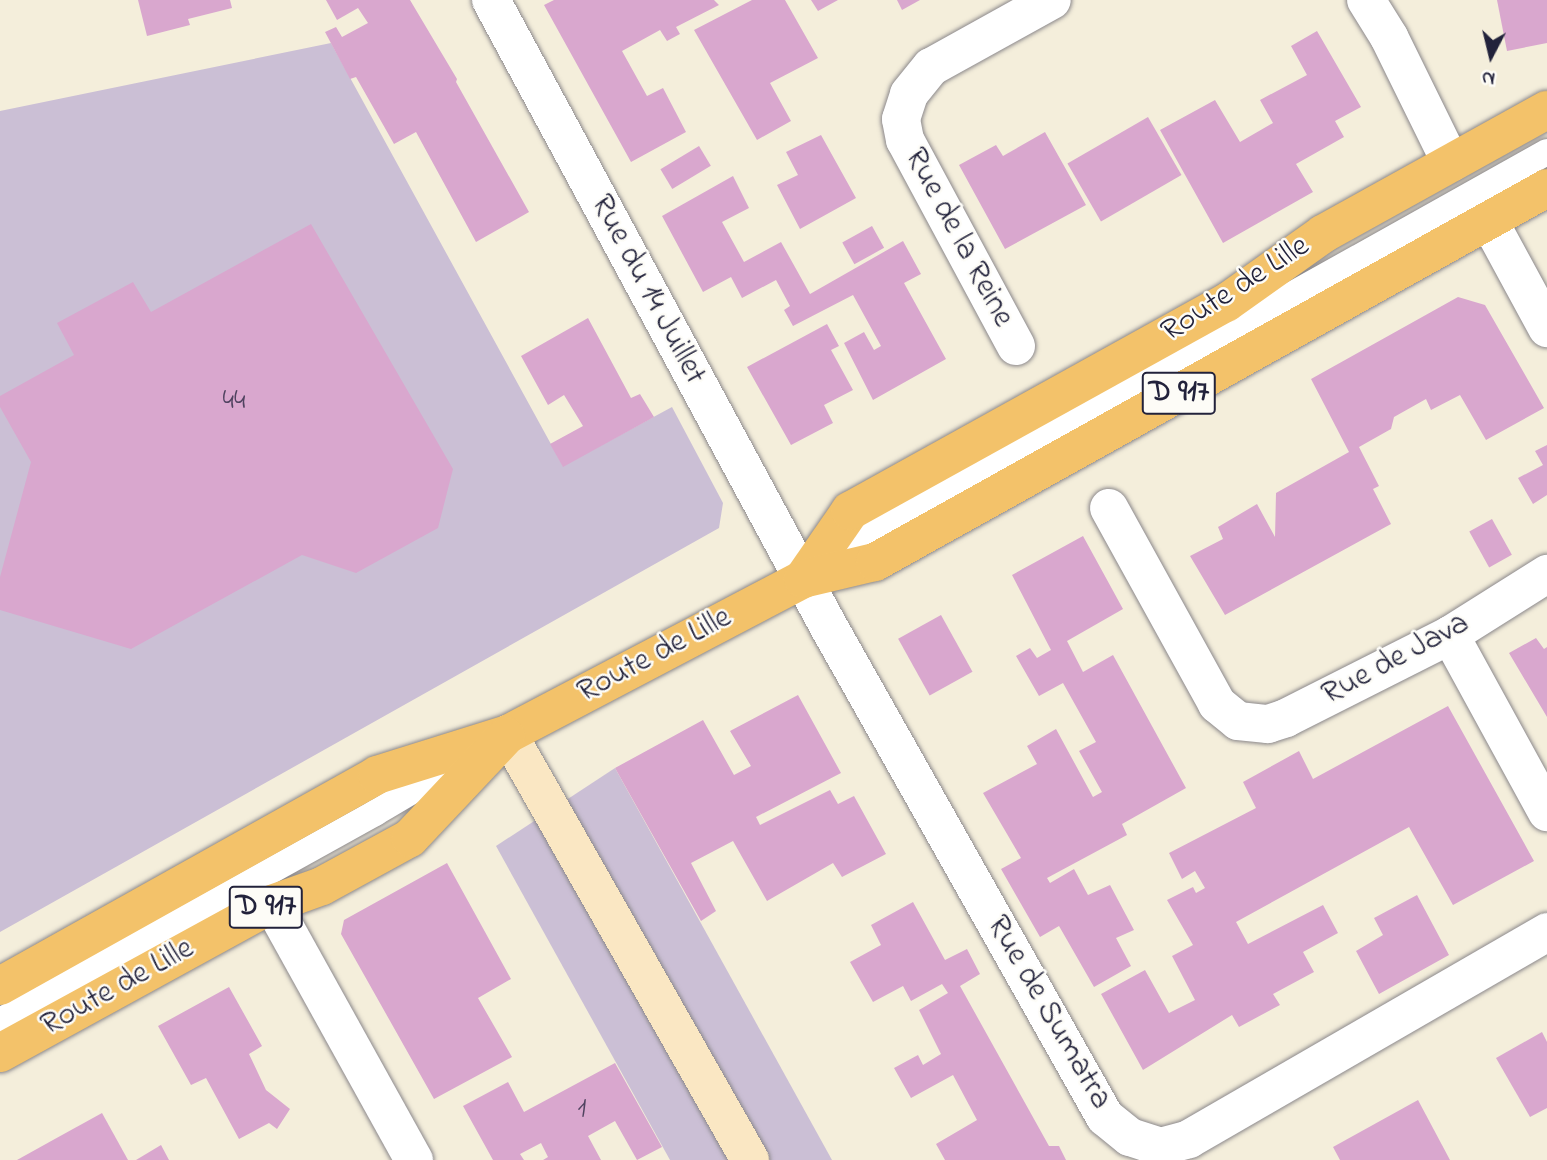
<!DOCTYPE html>
<html>
<head>
<meta charset="utf-8">
<style>
  body { margin:0 }
  #map { position:relative; width:1547px; height:1160px; overflow:hidden; background:#f4eedb; font-family:"Indie Flower",sans-serif }
  div>[style] { position:absolute }
  .industrial>* { inset:0; background:#cbbfd5 }
  .building>* { inset:0; background:#d9a7ce; transform-origin:0 0 }
  .roads { filter:drop-shadow(0 0 2px #8b888b) drop-shadow(0 0 2px #8b888b) }
  .lane>* { height:26px; margin:-13px; padding:0 13px; transform-origin:13px; border-radius:13px; background:#fff }
  .street>* { height:38px; margin:-19px; padding:0 19px; transform-origin:19px; border-radius:19px; background:#fff }
  .secondary>* { height:38px; margin:-19px; padding:0 19px; transform-origin:19px; border-radius:19px; background:#fae7c3 }
  .primary>* { height:38px; margin:-19px; padding:0 19px; transform-origin:19px; border-radius:19px; background:#f3c26a }
  span { translate:-50% -50%; white-space:nowrap; text-align:center; line-height:1.15; -webkit-text-stroke:5px #fdfcf7; paint-order:stroke }
  .number-label { font-size:28px; color:#504360 }
  .number-label span { -webkit-text-stroke-width:0 }
  .shield-label span { padding:2px 5px; background:#fdfcf7; border:2px solid; border-radius:5px; -webkit-text-stroke-width:0 }
  .shield-label { font-size:30px; color:#22223b; font-weight:700 }
  .street-label { font-size:32px; color:#22223b }
  .north { position:absolute; left:1456px; top:21px; width:70px; height:70px; -webkit-text-stroke:5px #fdfcf7; paint-order:stroke; rotate:187deg; font-size:19px; font-weight:700; line-height:28px; text-align:center; color:#22223b }
  .north::after { content:''; display:block; margin:auto; width:24px; height:32px; background:#22223b; clip-path:polygon(50% 0,100% 100%,50% 72%,0 100%) }
</style>
</head>
<body>
<div id="map">
  <div class="industrial">
    <div style="clip-path:polygon(331px 43px,563px 466px,672px 407px,723px 503px,719px 528px,0 932px,0 111px)"></div>
    <div style="clip-path:polygon(615px 768px,832px 1160px,670px 1160px,496px 846px)"></div>
  </div>
  <div class="building">
    <div style="clip-path:polygon(138px 0,230px 0,232px 8px,188px 19px,190px 25px,147px 36px)"></div>
    <div style="clip-path:polygon(326px 0,410px 0,457px 79px,456px 82px,529px 212px,476px 242px,416px 132px,394px 144px,356px 77px,350px 79px,325px 32px,336px 27px,342px 37px,368px 23px,358px 8px,337px 20px)"></div>
    <div style="clip-path:polygon(554px 0,714px 0,719px 5px,676px 27px,680px 34px,667px 41px,660px 30px,622px 51px,647px 96px,663px 88px,686px 132px,631px 162px,544px 5px)"></div>
    <div style="clip-path:polygon(752px 0,785px 0,818px 58px,770px 83px,791px 121px,757px 140px,694px 30px)"></div>
    <div style="clip-path:polygon(811px 0,838px 0,818px 11px)"></div>
    <div style="clip-path:polygon(897px 0,920px 0,902px 10px)"></div>
    <div style="clip-path:polygon(1497px 0,1547px 0,1547px 43px,1507px 51px)"></div>
    <div style="clip-path:polygon(1317px 31px,1361px 107px,1335px 121px,1344px 137px,1296px 164px,1313px 192px,1223px 243px,1160px 130px,1215px 100px,1240px 142px,1273px 123px,1260px 100px,1307px 75px,1291px 46px)"></div>
    <div style="left:1148px;top:117px;width:67px;height:93px;rotate:60deg"></div>
    <div style="clip-path:polygon(1045px 132px,1086px 205px,1005px 249px,959px 165px,996px 145px,1003px 156px)"></div>
    <div style="clip-path:polygon(821px 135px,856px 198px,800px 229px,777px 185px,798px 175px,786px 152px)"></div>
    <div style="left:699px;top:146px;width:23px;height:45px;rotate:59deg"></div>
    <div style="clip-path:polygon(733px 176px,749px 208px,722px 222px,744px 262px,781px 242px,810px 294px,903px 241px,921px 274px,904px 283px,946px 359px,873px 400px,844px 343px,864px 332px,874px 350px,881px 346px,853px 295px,793px 326px,784px 310px,790px 306px,776px 280px,742px 298px,731px 277px,703px 292px,662px 216px)"></div>
    <div style="clip-path:polygon(311px 224px,453px 469px,438px 528px,356px 573px,302px 555px,131px 649px,0 610px,0 577px,31px 462px,0 407px,0 396px,74px 355px,57px 323px,133px 282px,151px 312px)"></div>
    <div style="left:872px;top:226px;width:25px;height:34px;rotate:61deg"></div>
    <div style="clip-path:polygon(1458px 297px,1485px 305px,1544px 408px,1486px 440px,1460px 395px,1431px 410px,1426px 399px,1394px 417px,1391px 429px,1359px 447px,1379px 486px,1373px 489px,1391px 524px,1225px 615px,1190px 556px,1223px 539px,1218px 527px,1257px 504px,1275px 537px,1276px 493px,1349px 452px,1311px 379px)"></div>
    <div style="clip-path:polygon(588px 318px,631px 398px,640px 394px,654px 417px,563px 467px,550px 444px,583px 426px,564px 395px,548px 405px,521px 356px)"></div>
    <div style="clip-path:polygon(827px 324px,839px 346px,831px 350px,853px 390px,824px 405px,833px 423px,791px 445px,747px 367px)"></div>
    <div style="clip-path:polygon(1547px 445px,1547px 495px,1533px 504px,1518px 478px,1543px 465px,1535px 451px)"></div>
    <div style="left:1492px;top:519px;width:41px;height:26px;rotate:61deg"></div>
    <div style="clip-path:polygon(1083px 536px,1123px 609px,1067px 641px,1083px 672px,1113px 655px,1186px 788px,1122px 824px,1127px 835px,1047px 878px,1050px 883px,1074px 869px,1088px 895px,1110px 885px,1134px 930px,1116px 938px,1131px 966px,1094px 987px,1059px 926px,1040px 937px,1001px 869px,1021px 858px,983px 793px,1037px 764px,1027px 746px,1056px 729px,1093px 797px,1102px 792px,1079px 751px,1096px 742px,1063px 683px,1039px 696px,1016px 656px,1030px 648px,1037px 658px,1051px 650px,1012px 575px)"></div>
    <div style="left:941px;top:615px;width:65px;height:49px;rotate:61deg"></div>
    <div style="clip-path:polygon(1536px 638px,1544px 649px,1547px 647px,1547px 717px,1509px 653px)"></div>
    <div style="clip-path:polygon(798px 695px,841px 773px,756px 817px,760px 825px,830px 790px,838px 804px,854px 796px,886px 854px,842px 877px,833px 863px,767px 901px,733px 841px,691px 863px,716px 911px,701px 921px,615px 768px,703px 720px,734px 775px,751px 766px,730px 731px)"></div>
    <div style="clip-path:polygon(1448px 706px,1534px 861px,1453px 905px,1409px 827px,1236px 922px,1248px 944px,1323px 905px,1338px 933px,1303px 952px,1314px 972px,1273px 994px,1280px 1005px,1239px 1027px,1232px 1015px,1143px 1070px,1101px 994px,1145px 970px,1169px 1013px,1195px 1000px,1172px 956px,1193px 945px,1167px 900px,1193px 887px,1196px 893px,1205px 888px,1195px 871px,1182px 879px,1169px 853px,1256px 808px,1243px 782px,1299px 751px,1313px 779px)"></div>
    <div style="clip-path:polygon(447px 863px,511px 979px,478px 998px,512px 1057px,434px 1099px,341px 934px,344px 920px)"></div>
    <div style="clip-path:polygon(1417px 895px,1449px 955px,1379px 994px,1356px 951px,1383px 935px,1374px 918px)"></div>
    <div style="clip-path:polygon(913px 902px,945px 960px,967px 949px,980px 974px,960px 986px,1049px 1146px,1059px 1146px,1066px 1160px,945px 1160px,936px 1144px,977px 1120px,953px 1075px,911px 1098px,894px 1068px,918px 1055px,923px 1065px,941px 1054px,919px 1010px,948px 993px,942px 984px,911px 1001px,903px 986px,873px 1002px,850px 962px,881px 945px,871px 925px)"></div>
    <div style="clip-path:polygon(229px 987px,262px 1046px,249px 1054px,266px 1090px,290px 1109px,277px 1129px,269px 1123px,239px 1139px,206px 1078px,191px 1085px,158px 1026px)"></div>
    <div style="clip-path:polygon(1542px 1032px,1547px 1042px,1547px 1108px,1530px 1117px,1496px 1058px)"></div>
    <div style="clip-path:polygon(615px 1063px,662px 1147px,637px 1160px,615px 1121px,588px 1136px,601px 1160px,543px 1160px,548px 1157px,541px 1143px,520px 1154px,524px 1160px,493px 1160px,463px 1106px,508px 1082px,524px 1112px)"></div>
    <div style="clip-path:polygon(1418px 1100px,1450px 1160px,1340px 1160px,1333px 1147px)"></div>
    <div style="clip-path:polygon(102px 1113px,128px 1160px,17px 1160px,53px 1140px)"></div>
    <div style="clip-path:polygon(161px 1145px,169px 1160px,136px 1160px)"></div>
  </div>
  <div class="roads">
    <div class="lane">
      <div style="left:822px;top:565px;width:50px;rotate:-36.9deg"></div>
      <div style="left:862px;top:535px;width:785px;rotate:-29.21deg"></div>
      <div style="left:0;top:1021px;width:429px;rotate:-29deg"></div>
      <div style="left:375px;top:813px;width:108px;rotate:-30.6deg"></div>
    </div>
    <div class="street">
      <div style="left:491px;top:0;width:715px;rotate:61.68deg"></div>
      <div style="left:830px;top:629px;width:560px;rotate:60.6deg"></div>
      <div style="left:1105px;top:1117px;width:32px;rotate:39deg"></div>
      <div style="left:1130px;top:1137px;width:32px;rotate:18deg"></div>
      <div style="left:1160px;top:1147px;width:30px;rotate:-15deg"></div>
      <div style="left:1189px;top:1139px;width:414px;rotate:-30deg"></div>
      <div style="left:1366px;top:0;width:44px;rotate:58.1deg"></div>
      <div style="left:1389px;top:37px;width:140px;rotate:63.8deg"></div>
      <div style="left:1489px;top:221px;width:122px;rotate:61.5deg"></div>
      <div style="left:1016px;top:346px;width:234px;rotate:-118.3deg"></div>
      <div style="left:905px;top:140px;width:21px;rotate:-101deg"></div>
      <div style="left:901px;top:119px;width:26px;rotate:-72deg"></div>
      <div style="left:909px;top:94px;width:35px;rotate:-51deg"></div>
      <div style="left:931px;top:67px;width:138px;rotate:-29deg"></div>
      <div style="left:1109px;top:508px;width:224px;rotate:61.1deg"></div>
      <div style="left:1217px;top:704px;width:27px;rotate:39deg"></div>
      <div style="left:1238px;top:721px;width:30px;rotate:6deg"></div>
      <div style="left:1268px;top:724px;width:19px;rotate:-18deg"></div>
      <div style="left:1286px;top:718px;width:184px;rotate:-26.8deg"></div>
      <div style="left:1450px;top:635px;width:115px;rotate:-32.2deg"></div>
      <div style="left:1450px;top:635px;width:202px;rotate:61.3deg"></div>
      <div style="left:272px;top:904px;width:293px;rotate:61deg"></div>
    </div>
    <div class="secondary">
      <div style="left:508px;top:734px;width:490px;rotate:60.4deg"></div>
    </div>
    <div class="primary">
      <div style="left:803px;top:579px;width:83px;rotate:-55.3deg"></div>
      <div style="left:850px;top:511px;width:430px;rotate:-29deg"></div>
      <div style="left:1226px;top:303px;width:119px;rotate:-35.4deg"></div>
      <div style="left:1323px;top:234px;width:256px;rotate:-29deg"></div>
      <div style="left:0;top:986px;width:432px;rotate:-29.2deg"></div>
      <div style="left:377px;top:775px;width:137px;rotate:-17.4deg"></div>
      <div style="left:508px;top:734px;width:333px;rotate:-27.7deg"></div>
      <div style="left:803px;top:579px;width:74px;rotate:-13.3deg"></div>
      <div style="left:875px;top:562px;width:769px;rotate:-29.1deg"></div>
      <div style="left:0;top:1053px;width:310px;rotate:-28.7deg"></div>
      <div style="left:272px;top:904px;width:53px;rotate:-19.8deg"></div>
      <div style="left:322px;top:886px;width:100px;rotate:-28.6deg"></div>
      <div style="left:410px;top:838px;width:140px;rotate:-46.7deg"></div>
    </div>
  </div>
  <div class="number-label">
    <span style="left:234px;top:402px">44</span>
    <span style="left:582px;top:1110px">1</span>
  </div>
  <div class="shield-label">
    <span style="left:1179px;top:393px">D 917</span>
    <span style="left:266px;top:907px">D 917</span>
  </div>
  <div class="street-label">
    <span style="left:958px;top:238px;rotate:62deg">Rue de la Reine</span>
    <span style="left:647px;top:290px;rotate:62deg">Rue du 14 Juillet</span>
    <span style="left:1236px;top:290px;rotate:-33deg">Route de Lille</span>
    <span style="left:655px;top:656px;rotate:-28deg">Route de Lille</span>
    <span style="left:1396px;top:660px;rotate:-28deg">Rue de Java</span>
    <span style="left:118px;top:988px;rotate:-29deg">Route de Lille</span>
    <span style="left:1048px;top:1013px;rotate:60deg">Rue de Sumatra</span>
  </div>
  <div class="north">N</div>
</div>
</body>
</html>
